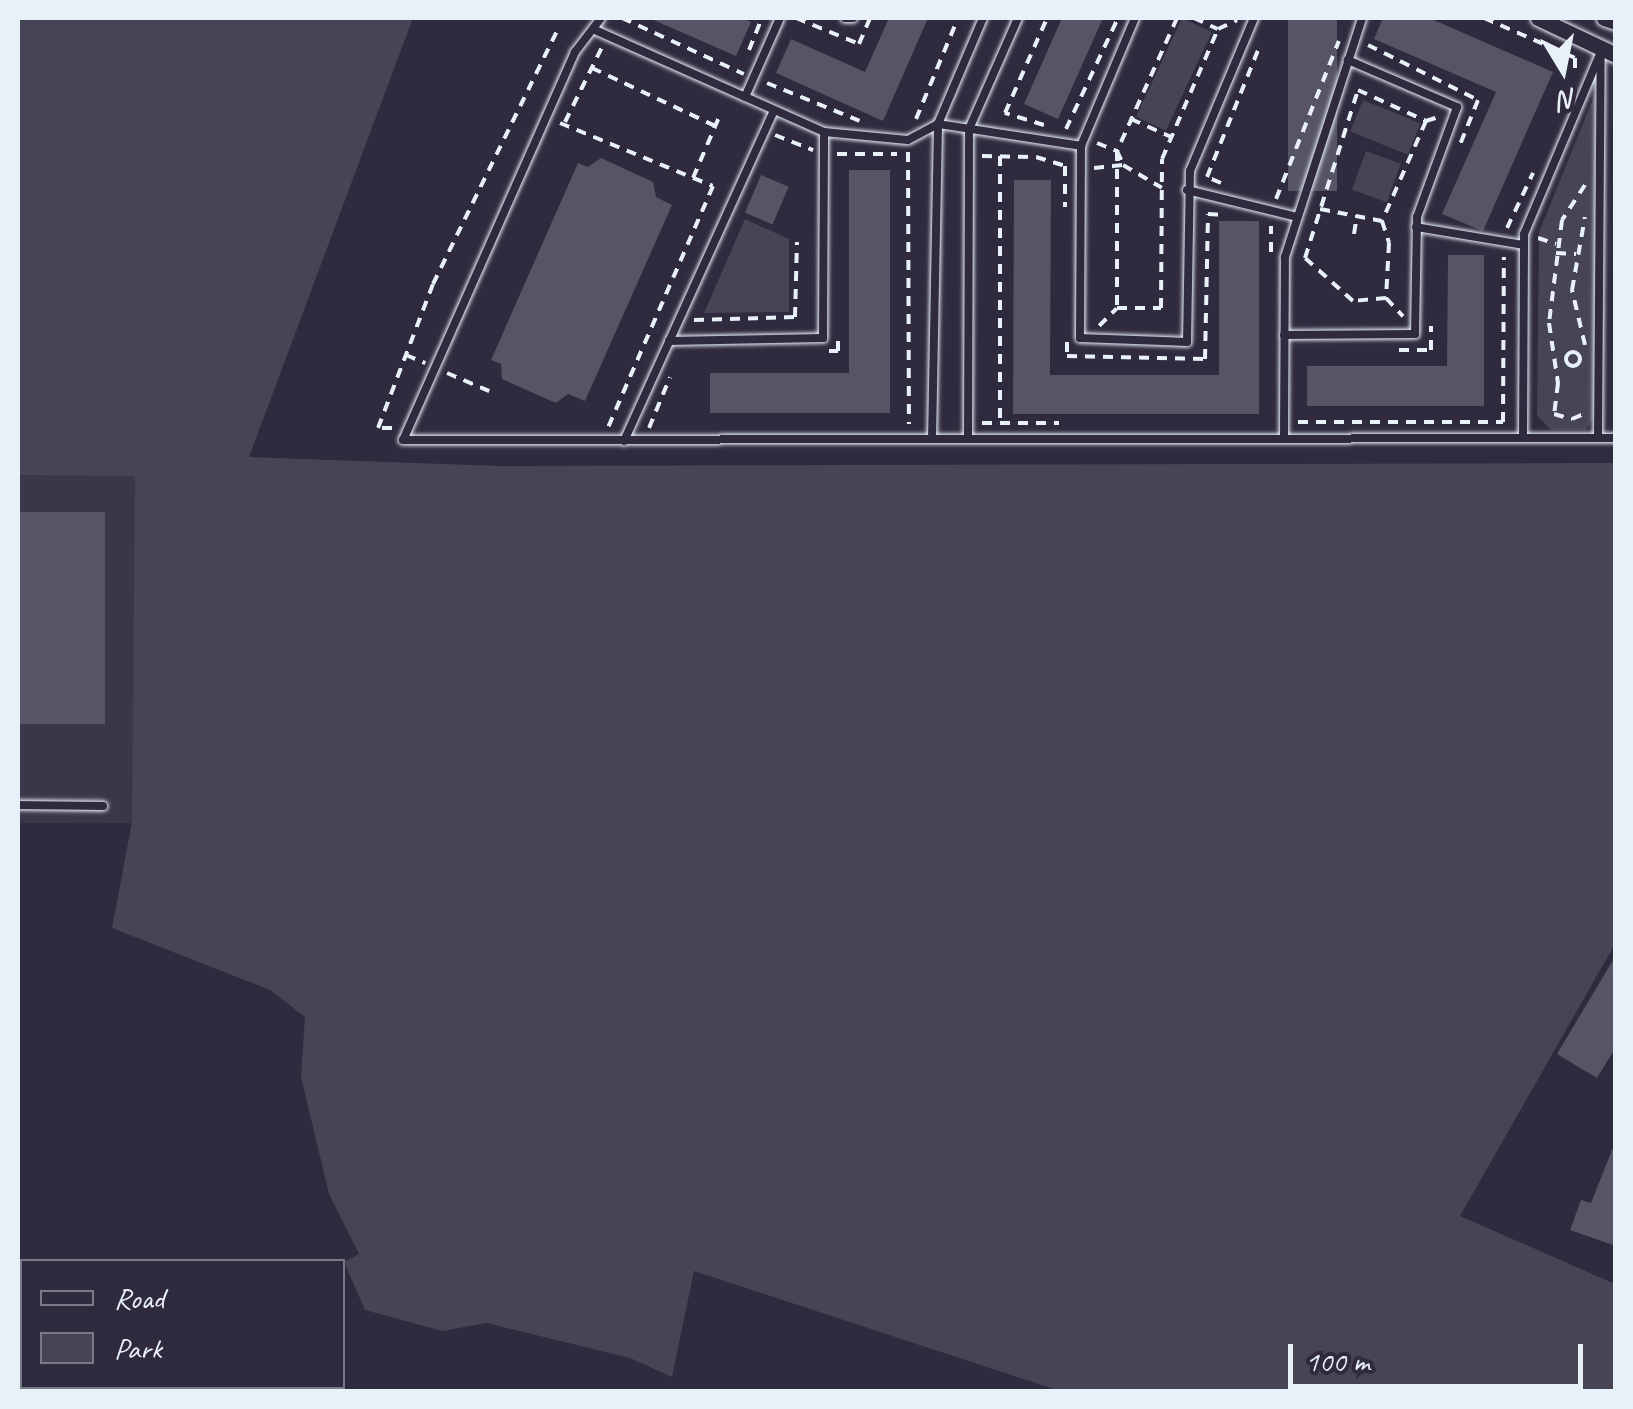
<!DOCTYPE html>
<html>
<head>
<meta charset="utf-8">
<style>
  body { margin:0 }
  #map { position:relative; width:1633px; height:1409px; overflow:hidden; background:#2f2a3d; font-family:Caveat,sans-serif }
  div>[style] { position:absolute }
  .built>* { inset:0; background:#3b3749; transform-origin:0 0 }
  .green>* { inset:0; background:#464455; transform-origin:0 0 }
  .building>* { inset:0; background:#575565; transform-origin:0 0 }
  .path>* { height:4px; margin-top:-2px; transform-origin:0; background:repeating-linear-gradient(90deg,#e8f1f8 0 10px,transparent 0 18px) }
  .path>.ring { margin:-2px; padding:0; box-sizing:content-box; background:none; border:4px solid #e8f1f8; border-radius:50% }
  .roads { filter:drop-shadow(0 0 2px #e8f1f8) drop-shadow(0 0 2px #e8f1f8) }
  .lane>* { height:8px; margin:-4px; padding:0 4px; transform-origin:4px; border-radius:4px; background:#2f2a3d }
  .street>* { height:15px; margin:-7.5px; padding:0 7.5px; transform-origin:7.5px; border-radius:7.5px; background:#2f2a3d }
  span { translate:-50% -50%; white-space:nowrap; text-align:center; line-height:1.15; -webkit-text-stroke:8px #2f2a3d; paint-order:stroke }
  .frame { position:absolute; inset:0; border:20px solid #e8f1f8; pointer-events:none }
  .legend { position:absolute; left:20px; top:1259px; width:325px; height:130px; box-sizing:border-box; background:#2f2a3d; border:2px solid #797a88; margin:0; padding:12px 18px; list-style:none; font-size:30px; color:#e8f1f8 }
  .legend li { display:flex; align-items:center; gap:20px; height:50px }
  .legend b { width:50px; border:2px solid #797a88 }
  .north { position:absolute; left:1513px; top:20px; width:100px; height:100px; -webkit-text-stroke:8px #2f2a3d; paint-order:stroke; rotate:170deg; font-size:28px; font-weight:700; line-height:40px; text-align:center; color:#e8f1f8 }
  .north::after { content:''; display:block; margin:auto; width:35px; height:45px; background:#e8f1f8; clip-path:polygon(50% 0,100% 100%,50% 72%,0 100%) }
  .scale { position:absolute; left:1288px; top:1344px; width:295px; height:45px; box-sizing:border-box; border:5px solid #e8f1f8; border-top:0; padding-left:12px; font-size:30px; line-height:35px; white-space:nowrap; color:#e8f1f8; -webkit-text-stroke:8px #2f2a3d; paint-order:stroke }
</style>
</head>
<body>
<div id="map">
  <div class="built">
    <div style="left:18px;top:457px;width:117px;height:366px"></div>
  </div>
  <div class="green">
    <div style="clip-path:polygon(18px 18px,413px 18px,249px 457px,500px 466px,1615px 463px,1615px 944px,1460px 1216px,1615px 1284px,1615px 1391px,1060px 1391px,694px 1271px,672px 1377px,630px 1358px,487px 1323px,442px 1331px,365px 1310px,344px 1262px,359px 1254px,329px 1194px,301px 1077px,305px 1017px,270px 990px,112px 928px,132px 822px,135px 476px,18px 475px)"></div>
    <div style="left:1182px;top:18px;width:33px;height:109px;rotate:25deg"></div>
    <div style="clip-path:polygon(1595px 94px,1595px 416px,1586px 430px,1551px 430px,1537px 416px,1539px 232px)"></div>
    <div style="left:1363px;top:100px;width:62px;height:34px;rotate:22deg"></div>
    <div style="left:1366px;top:151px;width:37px;height:41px;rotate:20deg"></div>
    <div style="clip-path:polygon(745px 219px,789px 239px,789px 312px,704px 313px)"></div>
  </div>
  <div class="building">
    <div style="clip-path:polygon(649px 18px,742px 18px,751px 22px,736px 56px)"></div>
    <div style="clip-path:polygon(889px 18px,928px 18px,883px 121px,776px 73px,791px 39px,865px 72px)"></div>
    <div style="clip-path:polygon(1062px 18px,1103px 18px,1058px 119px,1024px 104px)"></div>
    <div style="left:1288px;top:18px;width:49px;height:173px"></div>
    <div style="clip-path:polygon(1383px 18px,1429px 18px,1553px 72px,1483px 231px,1442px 214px,1496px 92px,1374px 39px)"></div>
    <div style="clip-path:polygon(601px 158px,653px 182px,656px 197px,672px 205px,585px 401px,568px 394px,556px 403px,502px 379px,501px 364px,491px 360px,578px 163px,588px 167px)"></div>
    <div style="clip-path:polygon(849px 170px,890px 170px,890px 413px,710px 413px,710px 373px,849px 373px)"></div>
    <div style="left:761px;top:175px;width:30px;height:41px;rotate:23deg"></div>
    <div style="clip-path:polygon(1014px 180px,1051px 180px,1050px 375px,1219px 375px,1219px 221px,1259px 221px,1259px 414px,1013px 414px)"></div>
    <div style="clip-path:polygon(1448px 255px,1484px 255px,1484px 406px,1307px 406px,1307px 366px,1447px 366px)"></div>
    <div style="left:18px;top:512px;width:87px;height:212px"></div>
    <div style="clip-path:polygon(1616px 955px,1616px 1047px,1597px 1078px,1557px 1054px)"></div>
    <div style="clip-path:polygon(1616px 1140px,1616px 1246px,1570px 1230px,1581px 1200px,1591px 1203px)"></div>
  </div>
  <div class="path">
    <div style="left:622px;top:18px;width:134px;rotate:24.7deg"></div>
    <div style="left:796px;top:18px;width:68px;rotate:22.4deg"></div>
    <div style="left:859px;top:44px;width:28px;rotate:-67deg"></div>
    <div style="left:1177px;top:18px;width:146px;rotate:114.3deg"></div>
    <div style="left:1117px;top:151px;width:157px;rotate:90deg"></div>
    <div style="left:1117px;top:308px;width:44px"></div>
    <div style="left:1161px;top:308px;width:149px;rotate:-89.6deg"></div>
    <div style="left:1162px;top:159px;width:142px;rotate:-66.7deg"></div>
    <div style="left:1218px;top:29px;width:21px;rotate:-25deg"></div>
    <div style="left:1194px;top:18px;width:26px;rotate:25deg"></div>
    <div style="left:1484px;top:18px;width:99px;rotate:23.7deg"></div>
    <div style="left:1575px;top:58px;width:15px;rotate:90deg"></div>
    <div style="left:1368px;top:45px;width:123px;rotate:26.6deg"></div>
    <div style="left:1478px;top:100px;width:51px;rotate:112deg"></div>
    <div style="left:749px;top:50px;width:35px;rotate:-68deg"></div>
    <div style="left:592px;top:68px;width:136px;rotate:25.2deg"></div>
    <div style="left:767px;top:83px;width:100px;rotate:22.2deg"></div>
    <div style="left:916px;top:119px;width:109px;rotate:-67.4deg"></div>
    <div style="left:1131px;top:119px;width:44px;rotate:24.2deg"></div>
    <div style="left:1426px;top:121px;width:109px;rotate:113.7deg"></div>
    <div style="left:1382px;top:221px;width:23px;rotate:72deg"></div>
    <div style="left:1389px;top:243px;width:55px;rotate:93.1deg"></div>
    <div style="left:1386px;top:298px;width:33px;rotate:175deg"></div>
    <div style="left:1353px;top:301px;width:64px;rotate:-138.1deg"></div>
    <div style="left:1305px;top:258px;width:176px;rotate:-72.5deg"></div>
    <div style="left:1358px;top:90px;width:75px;rotate:24.5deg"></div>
    <div style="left:1426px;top:121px;width:13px;rotate:-18deg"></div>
    <div style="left:565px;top:122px;width:86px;rotate:-63.7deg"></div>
    <div style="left:560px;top:123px;width:165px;rotate:22.4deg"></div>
    <div style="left:713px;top:186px;width:264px;rotate:113.5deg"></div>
    <div style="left:1044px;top:125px;width:41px;rotate:-162.9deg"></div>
    <div style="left:1005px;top:113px;width:104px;rotate:-66.1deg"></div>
    <div style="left:1066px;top:129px;width:123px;rotate:-64.9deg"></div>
    <div style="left:775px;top:135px;width:41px;rotate:21.5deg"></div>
    <div style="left:1097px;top:143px;width:22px;rotate:22deg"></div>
    <div style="left:1117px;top:151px;width:14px;rotate:65deg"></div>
    <div style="left:908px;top:152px;width:272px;rotate:89.8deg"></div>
    <div style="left:837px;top:154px;width:60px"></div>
    <div style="left:982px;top:156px;width:54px;rotate:1.1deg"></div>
    <div style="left:1036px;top:157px;width:30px;rotate:17deg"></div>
    <div style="left:1065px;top:166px;width:41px;rotate:90deg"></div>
    <div style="left:1000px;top:156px;width:267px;rotate:90deg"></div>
    <div style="left:1000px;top:423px;width:59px"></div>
    <div style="left:1094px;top:168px;width:29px;rotate:-6deg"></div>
    <div style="left:1123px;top:165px;width:45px;rotate:30.5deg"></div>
    <div style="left:693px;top:178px;width:69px;rotate:-66.8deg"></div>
    <div style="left:1221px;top:183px;width:15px;rotate:-157deg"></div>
    <div style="left:1207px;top:177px;width:144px;rotate:-68.1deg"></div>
    <div style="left:1585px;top:185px;width:42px;rotate:123.3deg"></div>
    <div style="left:1562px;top:220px;width:104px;rotate:97.2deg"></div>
    <div style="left:1549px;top:323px;width:61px;rotate:81.5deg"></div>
    <div style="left:1558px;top:383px;width:31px;rotate:97deg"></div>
    <div style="left:1554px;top:414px;width:19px;rotate:16deg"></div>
    <div style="left:1572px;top:419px;width:15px;rotate:-23deg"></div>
    <div style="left:1276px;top:199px;width:170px;rotate:-68.3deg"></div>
    <div style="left:1320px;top:209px;width:63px;rotate:11deg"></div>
    <div style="left:1507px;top:228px;width:61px;rotate:-64.7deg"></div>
    <div style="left:1354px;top:234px;width:18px;rotate:-81deg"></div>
    <div style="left:1538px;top:238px;width:19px;rotate:18deg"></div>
    <div style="left:1271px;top:252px;width:26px;rotate:-90deg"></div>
    <div style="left:1556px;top:253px;width:20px;rotate:3deg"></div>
    <div style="left:1386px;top:298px;width:25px;rotate:47deg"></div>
    <div style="left:694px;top:320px;width:101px;rotate:-1.7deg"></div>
    <div style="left:795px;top:317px;width:75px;rotate:-88.5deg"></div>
    <div style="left:1099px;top:326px;width:25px;rotate:-45deg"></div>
    <div style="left:1067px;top:342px;width:14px;rotate:90deg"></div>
    <div style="left:1067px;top:356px;width:138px;rotate:1.2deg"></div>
    <div style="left:1205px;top:359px;width:145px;rotate:-88.8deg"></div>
    <div style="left:1208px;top:214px;width:17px;rotate:3deg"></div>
    <div style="left:1585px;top:345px;width:57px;rotate:-103.3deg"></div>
    <div style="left:1572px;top:290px;width:74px;rotate:-79.9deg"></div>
    <div style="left:1399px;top:350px;width:32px"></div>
    <div style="left:1431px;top:350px;width:24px;rotate:-90deg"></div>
    <div style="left:829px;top:351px;width:9px"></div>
    <div style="left:838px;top:351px;width:12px;rotate:-90deg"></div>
    <div class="ring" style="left:1566px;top:352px;width:10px;height:10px"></div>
    <div style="left:406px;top:355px;width:21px;rotate:23deg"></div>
    <div style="left:447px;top:373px;width:46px;rotate:23.2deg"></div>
    <div style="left:1298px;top:422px;width:205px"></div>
    <div style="left:1503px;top:422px;width:165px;rotate:-89.7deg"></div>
    <div style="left:982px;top:423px;width:18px"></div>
    <div style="left:392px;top:428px;width:14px;rotate:180deg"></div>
    <div style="left:378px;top:428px;width:154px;rotate:-69.1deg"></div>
    <div style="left:433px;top:284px;width:282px;rotate:-63.9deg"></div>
    <div style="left:649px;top:428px;width:55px;rotate:-67.6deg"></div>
  </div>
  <div class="roads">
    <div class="lane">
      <div style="left:601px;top:18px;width:43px;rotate:127.4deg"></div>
      <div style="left:575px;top:52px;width:424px;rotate:113.9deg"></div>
      <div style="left:403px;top:440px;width:1213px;rotate:-0.09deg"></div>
      <div style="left:845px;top:18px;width:8px"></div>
      <div style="left:1135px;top:18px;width:139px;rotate:112.9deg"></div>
      <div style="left:1081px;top:146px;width:192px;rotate:90.3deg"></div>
      <div style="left:1080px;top:338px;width:107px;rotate:2.1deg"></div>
      <div style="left:1187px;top:342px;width:171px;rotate:-89deg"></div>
      <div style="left:1190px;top:171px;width:166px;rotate:-67.3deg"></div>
      <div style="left:595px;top:30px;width:251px;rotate:24deg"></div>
      <div style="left:824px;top:132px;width:84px;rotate:5.4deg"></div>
      <div style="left:908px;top:140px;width:34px;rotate:-28deg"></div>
      <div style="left:938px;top:124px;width:145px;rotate:8.7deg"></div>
      <div style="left:745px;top:97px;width:86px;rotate:-66.1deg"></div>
      <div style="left:1187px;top:190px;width:113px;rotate:13.8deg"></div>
      <div style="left:1416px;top:227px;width:109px;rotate:9.5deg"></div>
      <div style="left:1284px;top:335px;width:131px;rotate:-0.4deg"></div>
      <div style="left:1415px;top:334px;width:117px;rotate:-89deg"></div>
      <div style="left:1417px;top:217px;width:117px;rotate:-70deg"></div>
      <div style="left:1457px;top:107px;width:119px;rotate:-156.7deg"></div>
      <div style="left:669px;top:341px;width:154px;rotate:-1.1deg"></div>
      <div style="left:823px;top:338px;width:206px;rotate:-89.7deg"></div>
      <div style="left:1284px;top:437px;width:180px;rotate:-89.7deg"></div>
      <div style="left:1285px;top:257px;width:251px;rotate:-72.1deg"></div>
      <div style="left:1523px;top:438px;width:204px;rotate:-89.7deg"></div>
      <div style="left:1524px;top:234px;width:201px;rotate:-67.1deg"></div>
      <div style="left:1598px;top:438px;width:385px;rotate:-89.6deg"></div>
      <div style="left:932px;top:439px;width:315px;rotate:-88.9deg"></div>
      <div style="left:938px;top:124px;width:115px;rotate:-67deg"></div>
      <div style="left:968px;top:439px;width:310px;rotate:-89.8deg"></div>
      <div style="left:969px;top:129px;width:121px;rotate:-66.2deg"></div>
      <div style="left:624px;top:441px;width:363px;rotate:-65.6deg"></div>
      <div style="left:18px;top:805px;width:85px;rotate:0.7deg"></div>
    </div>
    <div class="street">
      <div style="left:1538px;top:18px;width:86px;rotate:25.4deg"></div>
      <div style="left:1604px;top:18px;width:13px;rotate:18deg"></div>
    </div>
  </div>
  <div class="frame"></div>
  <ul class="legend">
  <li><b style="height:12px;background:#2f2a3d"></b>Road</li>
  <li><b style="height:28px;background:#464455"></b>Park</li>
  </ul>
  <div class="north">N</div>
  <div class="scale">100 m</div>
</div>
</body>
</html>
